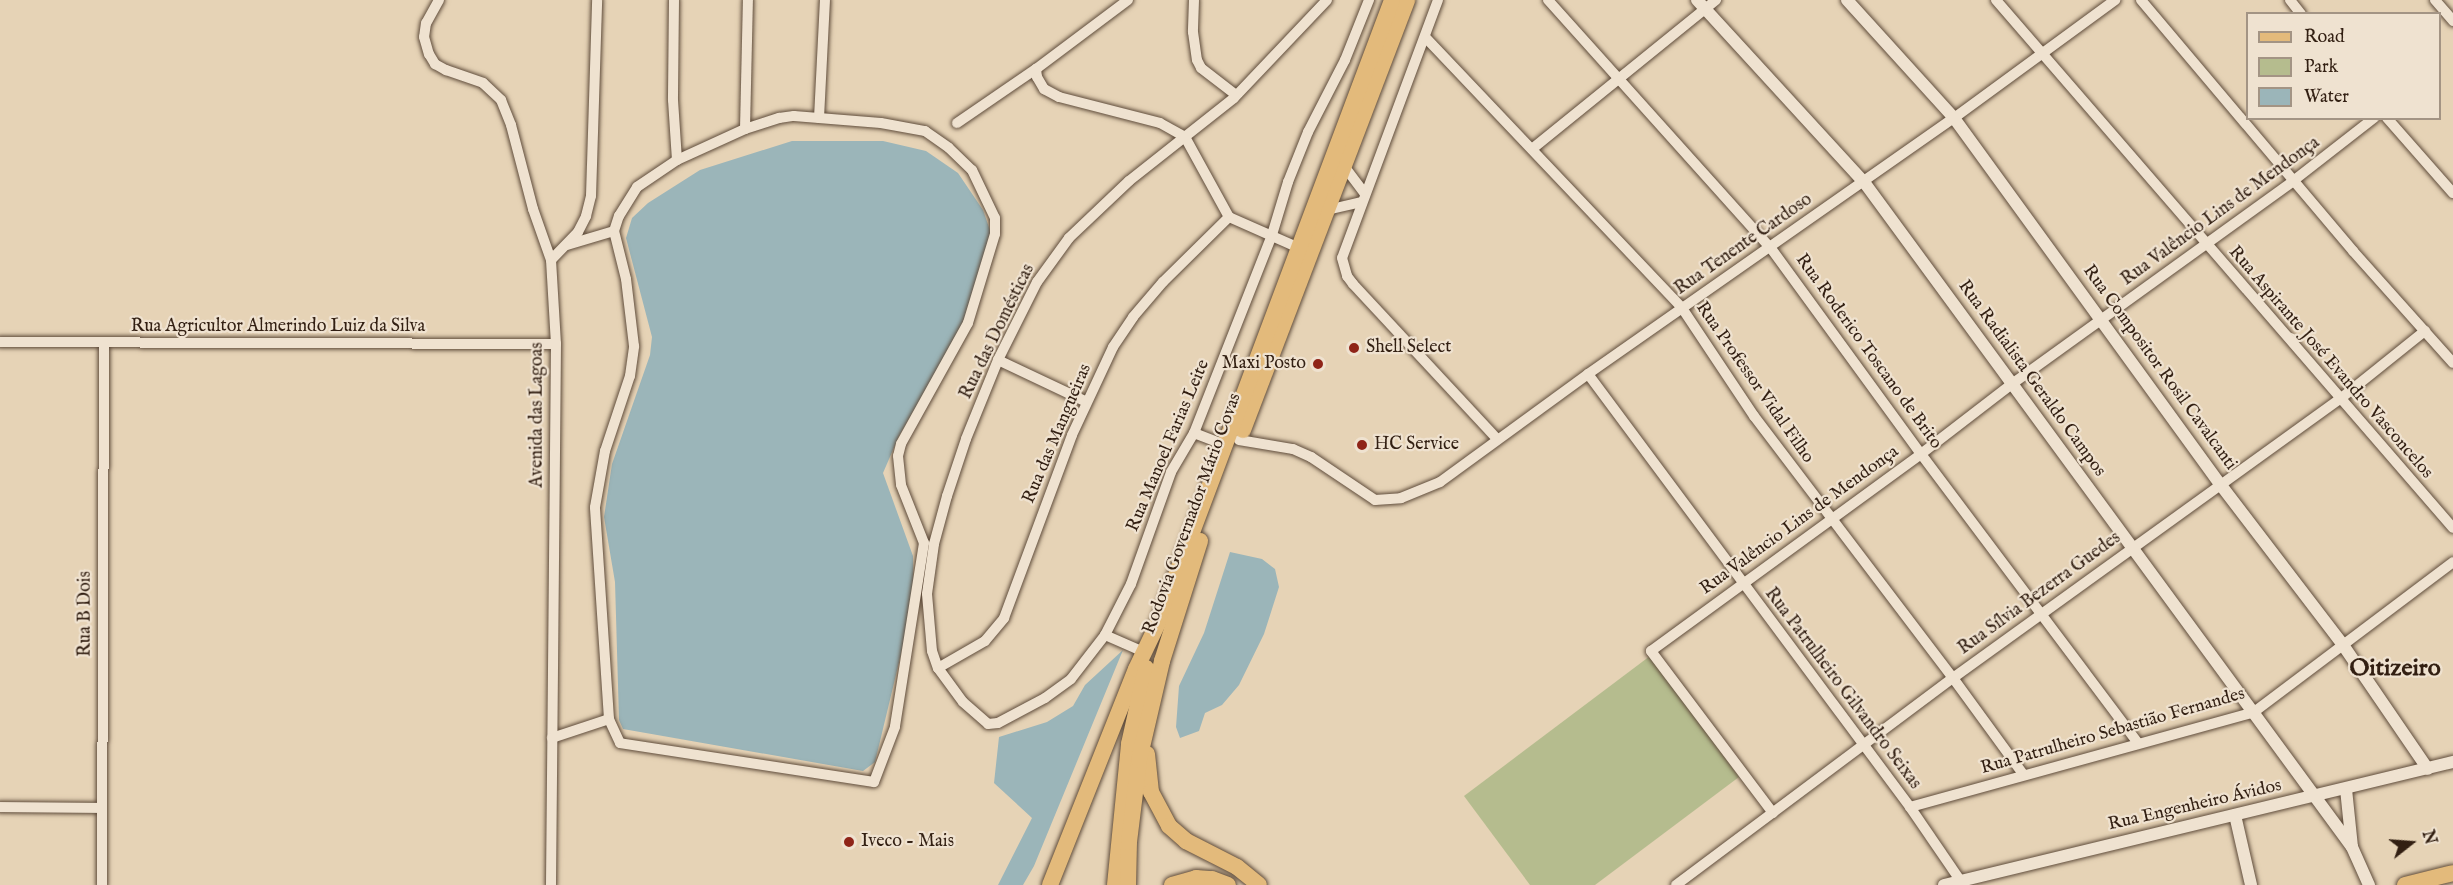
<!DOCTYPE html>
<html>
<head>
<meta charset="utf-8">
<style>
  body { margin:0 }
  #map { position:relative; width:2453px; height:885px; overflow:hidden; background:#e6d3b6; font-family:"IM FELL English",serif }
  div>[style] { position:absolute }
  .green>* { inset:0; background:#b5bc8e }
  .water>* { inset:0; background:#9bb5b9 }
  .roads { filter:drop-shadow(0 0 2px #5f4c3b) drop-shadow(0 0 2px #5f4c3b) }
  .minor>* { height:10px; margin:-5px; padding:0 5px; transform-origin:5px; border-radius:5px; background:#efe2d0 }
  .tertiary>* { height:12px; margin:-6px; padding:0 6px; transform-origin:6px; border-radius:6px; background:#efe2d0 }
  .primary>* { height:16px; margin:-8px; padding:0 8px; transform-origin:8px; border-radius:8px; background:#e3ba7b }
  .trunk>* { height:16px; margin:-8px; padding:0 8px; transform-origin:8px; border-radius:8px; background:#e3ba7b }
  .dots>* { width:16px; height:16px; translate:-50% -50%; box-sizing:border-box; border:3px solid #efe2d0; border-radius:50% }
  span { translate:-50% -50%; white-space:nowrap; text-align:center; line-height:1.15; -webkit-text-stroke:4.5px #efe2d0; paint-order:stroke }
  .street-label { font-size:18px; color:#321f12 }
  .poi-label { font-size:18px; color:#321f12 }
  .left { translate:0 -50%; text-align:left }
  .right { translate:-100% -50%; text-align:right }
  .district-label { font-size:24px; color:#321f12; font-weight:700 }
  .legend { position:absolute; left:2246px; top:12px; width:195px; height:108px; box-sizing:border-box; background:#efe2d0; border:2px solid #a39484; margin:0; padding:8px 10px; list-style:none; font-size:18px; color:#321f12 }
  .legend li { display:flex; align-items:center; gap:12px; height:30px }
  .legend b { width:30px; border:2px solid #a39484 }
  .north { position:absolute; left:2381px; top:813px; width:60px; height:60px; -webkit-text-stroke:4px #efe2d0; paint-order:stroke; rotate:73deg; font-size:16px; font-weight:700; line-height:24px; text-align:center; color:#321f12 }
  .north::after { content:''; display:block; margin:auto; width:21px; height:27px; background:#321f12; clip-path:polygon(50% 0,100% 100%,50% 72%,0 100%) }
</style>
</head>
<body>
<div id="map">
  <div class="green">
    <div style="clip-path:polygon(1650px 656px,1739px 777px,1595px 885px,1530px 885px,1464px 796px)"></div>
  </div>
  <div class="water">
    <div style="clip-path:polygon(792px 141px,883px 141px,926px 151px,958px 173px,983px 210px,992px 236px,971px 312px,899px 436px,883px 473px,913px 556px,914px 600px,875px 762px,863px 771px,623px 729px,619px 720px,615px 582px,604px 517px,612px 464px,650px 355px,652px 337px,626px 238px,632px 218px,648px 203px,700px 170px)"></div>
    <div style="clip-path:polygon(1230px 552px,1262px 559px,1275px 569px,1279px 587px,1264px 634px,1239px 685px,1222px 705px,1205px 713px,1199px 731px,1180px 738px,1176px 727px,1179px 686px,1204px 633px)"></div>
    <div style="clip-path:polygon(1123px 650px,1034px 866px,1023px 885px,998px 885px,1032px 818px,994px 783px,999px 737px,1047px 722px,1073px 706px,1085px 685px)"></div>
  </div>
  <div class="roads">
    <div class="minor">
      <div style="left:439px;top:0;width:26px;rotate:119deg"></div>
      <div style="left:426px;top:23px;width:14px;rotate:98deg"></div>
      <div style="left:424px;top:37px;width:18px;rotate:74deg"></div>
      <div style="left:429px;top:54px;width:12px;rotate:59deg"></div>
      <div style="left:435px;top:64px;width:13px;rotate:29deg"></div>
      <div style="left:446px;top:70px;width:39px;rotate:19deg"></div>
      <div style="left:483px;top:83px;width:25px;rotate:43deg"></div>
      <div style="left:501px;top:100px;width:27px;rotate:68deg"></div>
      <div style="left:511px;top:125px;width:87px;rotate:75.3deg"></div>
      <div style="left:533px;top:209px;width:54px;rotate:70.6deg"></div>
      <div style="left:551px;top:260px;width:84px;rotate:86.6deg"></div>
      <div style="left:556px;top:344px;width:541px;rotate:90.53deg"></div>
      <div style="left:674px;top:0;width:100px;rotate:90.6deg"></div>
      <div style="left:673px;top:100px;width:60px;rotate:86.2deg"></div>
      <div style="left:1128px;top:0;width:115px;rotate:143.1deg"></div>
      <div style="left:1036px;top:69px;width:8px;rotate:83deg"></div>
      <div style="left:1037px;top:77px;width:14px;rotate:60deg"></div>
      <div style="left:1044px;top:89px;width:17px;rotate:28deg"></div>
      <div style="left:1059px;top:97px;width:104px;rotate:14.4deg"></div>
      <div style="left:1160px;top:123px;width:29px;rotate:29deg"></div>
      <div style="left:1194px;top:0;width:32px;rotate:92deg"></div>
      <div style="left:1193px;top:32px;width:28px;rotate:82deg"></div>
      <div style="left:1197px;top:60px;width:9px;rotate:63deg"></div>
      <div style="left:1201px;top:68px;width:44px;rotate:37.6deg"></div>
      <div style="left:1327px;top:0;width:135px;rotate:133.5deg"></div>
      <div style="left:1234px;top:98px;width:134px;rotate:141.7deg"></div>
      <div style="left:1129px;top:181px;width:83px;rotate:136.5deg"></div>
      <div style="left:1069px;top:238px;width:54px;rotate:126deg"></div>
      <div style="left:1037px;top:282px;width:87px;rotate:116.6deg"></div>
      <div style="left:998px;top:360px;width:85px;rotate:112.1deg"></div>
      <div style="left:966px;top:439px;width:60px;rotate:108.4deg"></div>
      <div style="left:947px;top:496px;width:50px;rotate:105.2deg"></div>
      <div style="left:934px;top:544px;width:50px;rotate:98deg"></div>
      <div style="left:927px;top:594px;width:57px;rotate:85deg"></div>
      <div style="left:932px;top:651px;width:18px;rotate:71deg"></div>
      <div style="left:938px;top:668px;width:42px;rotate:53.7deg"></div>
      <div style="left:963px;top:702px;width:33px;rotate:41deg"></div>
      <div style="left:988px;top:724px;width:10px;rotate:-6deg"></div>
      <div style="left:998px;top:723px;width:53px;rotate:-28deg"></div>
      <div style="left:1045px;top:698px;width:32px;rotate:-36deg"></div>
      <div style="left:1071px;top:679px;width:56px;rotate:-52.3deg"></div>
      <div style="left:1105px;top:635px;width:57px;rotate:-63deg"></div>
      <div style="left:1131px;top:584px;width:119px;rotate:-70.3deg"></div>
      <div style="left:1171px;top:472px;width:45px;rotate:-59.5deg"></div>
      <div style="left:1194px;top:433px;width:210px;rotate:-68.5deg"></div>
      <div style="left:1271px;top:238px;width:59px;rotate:-73.1deg"></div>
      <div style="left:1288px;top:182px;width:54px;rotate:-68.2deg"></div>
      <div style="left:1308px;top:132px;width:81px;rotate:-62.8deg"></div>
      <div style="left:1345px;top:60px;width:65px;rotate:-68.2deg"></div>
      <div style="left:1438px;top:0;width:275px;rotate:110.4deg"></div>
      <div style="left:1342px;top:258px;width:19px;rotate:74deg"></div>
      <div style="left:1347px;top:276px;width:10px;rotate:53deg"></div>
      <div style="left:1353px;top:284px;width:212px;rotate:47.1deg"></div>
      <div style="left:1548px;top:0;width:332px;rotate:48.1deg"></div>
      <div style="left:1770px;top:247px;width:256px;rotate:53.9deg"></div>
      <div style="left:1921px;top:454px;width:361px;rotate:53.1deg"></div>
      <div style="left:1996px;top:0;width:698px;rotate:49.12deg"></div>
      <div style="left:2141px;top:0;width:329px;rotate:49.8deg"></div>
      <div style="left:2353px;top:251px;width:150px;rotate:48.2deg"></div>
      <div style="left:2290px;top:0;width:18px;rotate:52deg"></div>
      <div style="left:2435px;top:0;width:28px;rotate:49deg"></div>
      <div style="left:1426px;top:38px;width:372px;rotate:46.5deg"></div>
      <div style="left:1682px;top:308px;width:130px;rotate:56.3deg"></div>
      <div style="left:1754px;top:416px;width:329px;rotate:52.8deg"></div>
      <div style="left:1953px;top:678px;width:119px;rotate:53.9deg"></div>
      <div style="left:794px;top:116px;width:87px;rotate:4.6deg"></div>
      <div style="left:881px;top:123px;width:45px;rotate:10.3deg"></div>
      <div style="left:925px;top:131px;width:29px;rotate:35deg"></div>
      <div style="left:949px;top:148px;width:32px;rotate:44deg"></div>
      <div style="left:972px;top:170px;width:53px;rotate:64.4deg"></div>
      <div style="left:995px;top:218px;width:16px;rotate:90deg"></div>
      <div style="left:995px;top:234px;width:93px;rotate:106.9deg"></div>
      <div style="left:968px;top:323px;width:138px;rotate:119deg"></div>
      <div style="left:901px;top:444px;width:12px;rotate:104deg"></div>
      <div style="left:898px;top:456px;width:29px;rotate:84deg"></div>
      <div style="left:901px;top:485px;width:62px;rotate:68.4deg"></div>
      <div style="left:924px;top:543px;width:186px;rotate:99deg"></div>
      <div style="left:895px;top:727px;width:59px;rotate:110.9deg"></div>
      <div style="left:874px;top:782px;width:257px;rotate:-171.3deg"></div>
      <div style="left:620px;top:743px;width:26px;rotate:-115deg"></div>
      <div style="left:609px;top:719px;width:212px;rotate:-93.8deg"></div>
      <div style="left:595px;top:507px;width:57px;rotate:-79.9deg"></div>
      <div style="left:605px;top:451px;width:79px;rotate:-71.6deg"></div>
      <div style="left:630px;top:376px;width:30px;rotate:-82deg"></div>
      <div style="left:634px;top:346px;width:67px;rotate:-96.8deg"></div>
      <div style="left:626px;top:279px;width:49px;rotate:-104deg"></div>
      <div style="left:614px;top:231px;width:16px;rotate:-72deg"></div>
      <div style="left:619px;top:216px;width:34px;rotate:-58deg"></div>
      <div style="left:637px;top:187px;width:48px;rotate:-34deg"></div>
      <div style="left:677px;top:160px;width:75px;rotate:-24.5deg"></div>
      <div style="left:745px;top:129px;width:36px;rotate:-18deg"></div>
      <div style="left:779px;top:118px;width:15px;rotate:-8deg"></div>
      <div style="left:819px;top:118px;width:118px;rotate:-87.1deg"></div>
      <div style="left:2387px;top:118px;width:100px;rotate:48.7deg"></div>
      <div style="left:957px;top:123px;width:96px;rotate:-34.4deg"></div>
      <div style="left:745px;top:129px;width:129px;rotate:-88.7deg"></div>
      <div style="left:1185px;top:137px;width:91px;rotate:61.2deg"></div>
      <div style="left:1229px;top:217px;width:77px;rotate:23.9deg"></div>
      <div style="left:1532px;top:149px;width:237px;rotate:-39deg"></div>
      <div style="left:1344px;top:166px;width:35px;rotate:53deg"></div>
      <div style="left:1327px;top:210px;width:36px;rotate:-13deg"></div>
      <div style="left:567px;top:245px;width:49px;rotate:-16.6deg"></div>
      <div style="left:551px;top:260px;width:39px;rotate:-46deg"></div>
      <div style="left:578px;top:232px;width:18px;rotate:-63deg"></div>
      <div style="left:586px;top:216px;width:21px;rotate:-76deg"></div>
      <div style="left:591px;top:196px;width:196px;rotate:-88.2deg"></div>
      <div style="left:0;top:342px;width:556px;rotate:0.21deg"></div>
      <div style="left:998px;top:360px;width:98px;rotate:25.3deg"></div>
      <div style="left:1588px;top:374px;width:540px;rotate:53.36deg"></div>
      <div style="left:1910px;top:807px;width:88px;rotate:55.6deg"></div>
      <div style="left:1194px;top:433px;width:33px;rotate:21deg"></div>
      <div style="left:1239px;top:440px;width:55px;rotate:9.5deg"></div>
      <div style="left:1293px;top:449px;width:20px;rotate:24deg"></div>
      <div style="left:1311px;top:457px;width:77px;rotate:33.9deg"></div>
      <div style="left:1375px;top:500px;width:26px;rotate:-4deg"></div>
      <div style="left:1401px;top:498px;width:42px;rotate:-22.3deg"></div>
      <div style="left:1440px;top:482px;width:183px;rotate:-36.1deg"></div>
      <div style="left:1588px;top:374px;width:447px;rotate:-35deg"></div>
      <div style="left:1954px;top:118px;width:200px;rotate:-36.2deg"></div>
      <div style="left:1105px;top:635px;width:43px;rotate:23.6deg"></div>
      <div style="left:938px;top:668px;width:54px;rotate:-29.9deg"></div>
      <div style="left:985px;top:641px;width:30px;rotate:-50deg"></div>
      <div style="left:1004px;top:618px;width:195px;rotate:-69.6deg"></div>
      <div style="left:1072px;top:435px;width:97px;rotate:-65deg"></div>
      <div style="left:1113px;top:347px;width:36px;rotate:-56deg"></div>
      <div style="left:1133px;top:317px;width:46px;rotate:-49.4deg"></div>
      <div style="left:1163px;top:282px;width:93px;rotate:-44.6deg"></div>
      <div style="left:552px;top:738px;width:60px;rotate:-18.4deg"></div>
      <div style="left:0;top:807px;width:102px;rotate:0.6deg"></div>
      <div style="left:1910px;top:807px;width:357px;rotate:-15.4deg"></div>
      <div style="left:2254px;top:712px;width:249px;rotate:-37deg"></div>
      <div style="left:1773px;top:813px;width:203px;rotate:-127deg"></div>
      <div style="left:1651px;top:651px;width:334px;rotate:-36.1deg"></div>
      <div style="left:1921px;top:454px;width:115px;rotate:-37.6deg"></div>
      <div style="left:2012px;top:384px;width:347px;rotate:-35.8deg"></div>
      <div style="left:2293px;top:181px;width:103px;rotate:-37.9deg"></div>
      <div style="left:102px;top:885px;width:542px;rotate:-89.79deg"></div>
      <div style="left:1676px;top:885px;width:346px;rotate:-36.8deg"></div>
      <div style="left:1953px;top:678px;width:477px;rotate:-35.8deg"></div>
      <div style="left:2340px;top:399px;width:109px;rotate:-38.7deg"></div>
    </div>
    <div class="tertiary">
      <div style="left:1697px;top:0;width:247px;rotate:47.5deg"></div>
      <div style="left:1864px;top:182px;width:825px;rotate:53.73deg"></div>
      <div style="left:2352px;top:847px;width:42px;rotate:65.9deg"></div>
      <div style="left:1847px;top:0;width:159px;rotate:47.8deg"></div>
      <div style="left:1954px;top:118px;width:452px;rotate:54deg"></div>
      <div style="left:2220px;top:484px;width:203px;rotate:52.6deg"></div>
      <div style="left:2343px;top:645px;width:150px;rotate:55.6deg"></div>
      <div style="left:2346px;top:789px;width:58px;rotate:84.1deg"></div>
      <div style="left:2235px;top:815px;width:72px;rotate:77.1deg"></div>
      <div style="left:1944px;top:885px;width:524px;rotate:-13.59deg"></div>
    </div>
    <div class="primary">
      <div style="left:2405px;top:885px;width:49px;rotate:-14deg"></div>
    </div>
    <div class="trunk">
      <div style="left:1243px;top:430px;width:460px;rotate:-69.1deg"></div>
      <div style="left:1147px;top:754px;width:38px;rotate:84deg"></div>
      <div style="left:1151px;top:792px;width:38px;rotate:62deg"></div>
      <div style="left:1169px;top:826px;width:23px;rotate:41deg"></div>
      <div style="left:1186px;top:841px;width:57px;rotate:27deg"></div>
      <div style="left:1237px;top:867px;width:28px;rotate:39deg"></div>
      <div style="left:1050px;top:885px;width:232px;rotate:-68.3deg"></div>
      <div style="left:1136px;top:669px;width:51px;rotate:-64.4deg"></div>
      <div style="left:1158px;top:623px;width:665px;rotate:-69.41deg"></div>
      <div style="left:1115px;top:885px;width:142px;rotate:-84.3deg"></div>
      <div style="left:1129px;top:744px;width:78px;rotate:-77.4deg"></div>
      <div style="left:1128px;top:885px;width:43px;rotate:-88.7deg"></div>
      <div style="left:1129px;top:842px;width:83px;rotate:-83deg"></div>
      <div style="left:1139px;top:760px;width:102px;rotate:-76.9deg"></div>
      <div style="left:1162px;top:661px;width:126px;rotate:-72.4deg"></div>
      <div style="left:1172px;top:885px;width:25px;rotate:-16deg"></div>
      <div style="left:1196px;top:878px;width:16px;rotate:4deg"></div>
      <div style="left:1212px;top:879px;width:17px;rotate:21deg"></div>
    </div>
  </div>
  <div class="dots">
    <div style="left:1354px;top:348px;background:#8f2418"></div>
    <div style="left:1318px;top:364px;background:#8f2418"></div>
    <div style="left:1362px;top:445px;background:#8f2418"></div>
    <div style="left:849px;top:842px;background:#8f2418"></div>
  </div>
  <div class="street-label">
    <span style="left:2221px;top:212px;rotate:-36deg">Rua Valêncio Lins de Mendonça</span>
    <span style="left:1744px;top:245px;rotate:-35deg">Rua Tenente Cardoso</span>
    <span style="left:278px;top:327px">Rua Agricultor Almerindo Luiz da Silva</span>
    <span style="left:998px;top:332px;rotate:-64deg">Rua das Domésticas</span>
    <span style="left:1868px;top:352px;rotate:54deg">Rua Roderico Toscano de Brito</span>
    <span style="left:2330px;top:363px;rotate:49deg">Rua Aspirante José Evandro Vasconcelos</span>
    <span style="left:2159px;top:368px;rotate:54deg">Rua Compositor Rosil Cavalcanti</span>
    <span style="left:2031px;top:379px;rotate:54deg">Rua Radialista Geraldo Campos</span>
    <span style="left:1754px;top:383px;rotate:55deg">Rua Professor Vidal Filho</span>
    <span style="left:538px;top:415px;rotate:-90deg">Avenida das Lagoas</span>
    <span style="left:1058px;top:434px;rotate:-67deg">Rua das Mangueiras</span>
    <span style="left:1169px;top:446px;rotate:-67deg">Rua Manoel Farias Leite</span>
    <span style="left:1193px;top:514px;rotate:-70deg">Rodovia Governador Mário Covas</span>
    <span style="left:1800px;top:521px;rotate:-36deg">Rua Valêncio Lins de Mendonça</span>
    <span style="left:2040px;top:594px;rotate:-36deg">Rua Sílvia Bezerra Guedes</span>
    <span style="left:86px;top:614px;rotate:-90deg">Rua B Dois</span>
    <span style="left:1842px;top:689px;rotate:53deg">Rua Patrulheiro Gilvandro Seixas</span>
    <span style="left:2113px;top:732px;rotate:-16deg">Rua Patrulheiro Sebastião Fernandes</span>
    <span style="left:2195px;top:806px;rotate:-13deg">Rua Engenheiro Ávidos</span>
  </div>
  <div class="poi-label">
    <span class="left" style="left:1366px;top:348px">Shell Select</span>
    <span class="right" style="left:1306px;top:364px">Maxi Posto</span>
    <span class="left" style="left:1374px;top:445px">HC Service</span>
    <span class="left" style="left:861px;top:842px">Iveco - Mais</span>
  </div>
  <div class="district-label">
    <span style="left:2395px;top:669px">Oitizeiro</span>
  </div>
  <ul class="legend">
  <li><b style="height:8px;background:#e3ba7b"></b>Road</li>
  <li><b style="height:16px;background:#b5bc8e"></b>Park</li>
  <li><b style="height:16px;background:#9bb5b9"></b>Water</li>
  </ul>
  <div class="north">N</div>
</div>
</body>
</html>
